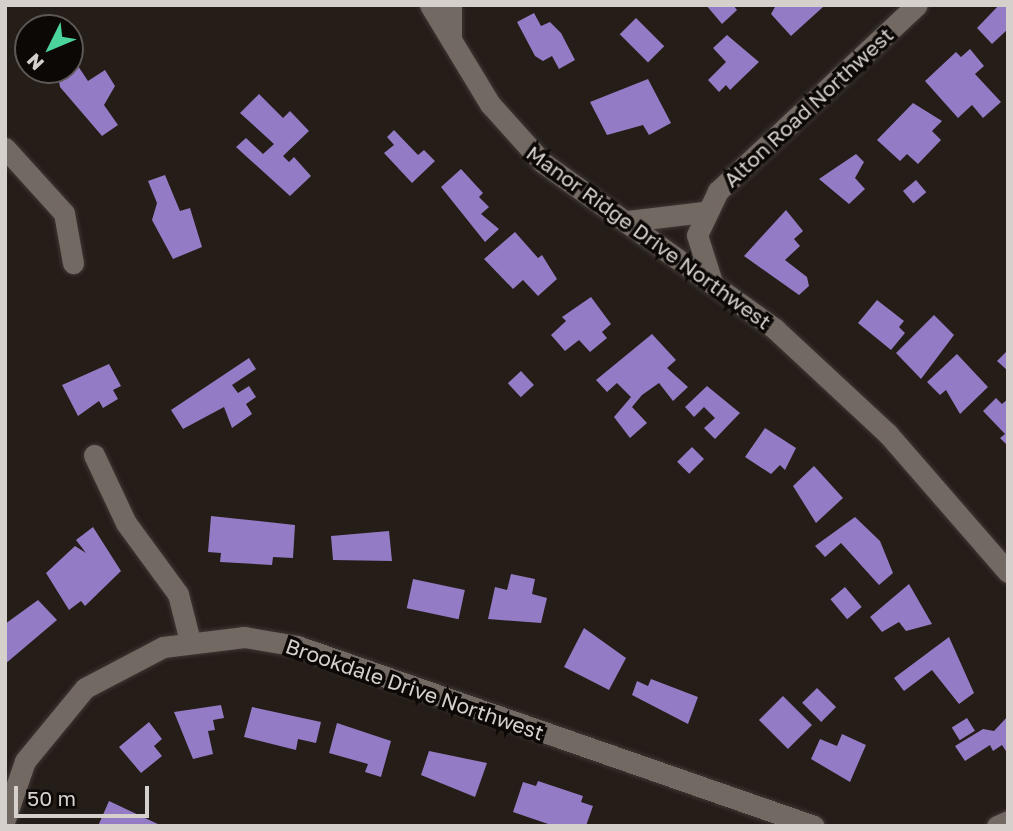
<!DOCTYPE html>
<html>
<head>
<meta charset="utf-8">
<style>
  body { margin:0 }
  #map { position:relative; width:1013px; height:831px; overflow:hidden; background:#251d18; font-family:"Golos Text",sans-serif }
  div>[style] { position:absolute }
  .building>* { inset:0; background:#947bc5; transform-origin:0 0 }
  .roads { filter:drop-shadow(0 0 2px #3e3734) drop-shadow(0 0 2px #3e3734) }
  .street>* { height:21px; margin:-10.5px; padding:0 10.5px; transform-origin:10.5px; border-radius:10.5px; background:#736963 }
  span { translate:-50% -50%; white-space:nowrap; text-align:center; line-height:1.15; -webkit-text-stroke:7px #0c0806; paint-order:stroke }
  .street-label { font-size:21px; color:#d5d0cc }
  .frame { position:absolute; inset:0; border:7px solid #d5d0cc; pointer-events:none }
  .north { position:absolute; left:14px; top:14px; width:70px; height:70px; box-sizing:border-box; background:#0c0806; border:2px solid #5c5855; border-radius:50%; rotate:227deg; font-size:19px; font-weight:700; line-height:28px; text-align:center; color:#d5d0cc }
  .north::after { content:''; display:block; margin:auto; width:24px; height:32px; background:#4bd49b; clip-path:polygon(50% 0,100% 100%,50% 72%,0 100%) }
  .scale { position:absolute; left:14px; top:786px; width:135px; height:32px; box-sizing:border-box; border:4px solid #d5d0cc; border-top:0; padding-left:9px; font-size:21px; line-height:24px; white-space:nowrap; color:#d5d0cc; -webkit-text-stroke:5px #0c0806; paint-order:stroke }
</style>
</head>
<body>
<div id="map">
  <div class="building">
    <div style="clip-path:polygon(706px 5px,733px 5px,737px 10px,722px 24px)"></div>
    <div style="clip-path:polygon(776px 5px,822px 5px,823px 7px,791px 36px,771px 14px)"></div>
    <div style="clip-path:polygon(1008px 5px,1008px 29px,992px 44px,977px 28px,999px 5px)"></div>
    <div style="clip-path:polygon(534px 13px,541px 26px,550px 22px,561px 33px,575px 60px,559px 69px,552px 56px,543px 61px,535px 56px,517px 22px)"></div>
    <div style="left:636px;top:18px;width:40px;height:23px;rotate:45deg"></div>
    <div style="clip-path:polygon(727px 35px,759px 62px,730px 90px,726px 85px,719px 92px,708px 80px,726px 62px,713px 48px)"></div>
    <div style="clip-path:polygon(970px 49px,984px 66px,975px 74px,1001px 102px,983px 118px,972px 105px,958px 118px,925px 81px,956px 52px,961px 57px)"></div>
    <div style="clip-path:polygon(76px 63px,88px 81px,105px 70px,115px 86px,104px 105px,118px 125px,102px 136px,60px 87px,58px 76px)"></div>
    <div style="clip-path:polygon(648px 79px,671px 123px,649px 135px,643px 125px,607px 135px,590px 102px)"></div>
    <div style="clip-path:polygon(259px 94px,283px 118px,290px 111px,309px 131px,283px 156px,289px 162px,294px 157px,311px 176px,290px 196px,236px 147px,246px 138px,263px 154px,274px 144px,240px 113px)"></div>
    <div style="clip-path:polygon(913px 103px,942px 121px,932px 131px,941px 140px,918px 164px,907px 154px,900px 161px,877px 140px)"></div>
    <div style="clip-path:polygon(394px 130px,418px 155px,424px 150px,435px 161px,412px 183px,384px 153px,394px 145px,387px 137px)"></div>
    <div style="clip-path:polygon(856px 154px,864px 162px,855px 178px,865px 189px,849px 204px,819px 179px)"></div>
    <div style="clip-path:polygon(461px 169px,483px 193px,479px 197px,489px 207px,481px 214px,499px 229px,485px 242px,441px 187px)"></div>
    <div style="clip-path:polygon(165px 175px,180px 211px,190px 208px,202px 247px,173px 259px,152px 220px,157px 203px,148px 181px)"></div>
    <div style="left:916px;top:180px;width:16px;height:17px;rotate:50deg"></div>
    <div style="clip-path:polygon(786px 210px,803px 231px,794px 239px,800px 246px,785px 260px,807px 277px,809px 286px,799px 295px,744px 256px)"></div>
    <div style="clip-path:polygon(515px 232px,538px 258px,542px 255px,557px 279px,538px 296px,523px 280px,513px 289px,484px 259px)"></div>
    <div style="clip-path:polygon(591px 297px,611px 324px,602px 332px,607px 338px,590px 352px,579px 340px,565px 351px,551px 335px,566px 321px,562px 317px)"></div>
    <div style="clip-path:polygon(877px 300px,904px 321px,899px 327px,905px 333px,891px 350px,858px 323px)"></div>
    <div style="clip-path:polygon(934px 315px,954px 335px,921px 379px,896px 353px)"></div>
    <div style="clip-path:polygon(652px 334px,676px 360px,667px 368px,688px 387px,673px 401px,659px 383px,642px 395px,632px 407px,647px 423px,630px 438px,614px 417px,631px 397px,617px 383px,607px 392px,596px 380px)"></div>
    <div style="clip-path:polygon(1008px 350px,1008px 371px,997px 361px)"></div>
    <div style="clip-path:polygon(957px 354px,988px 387px,960px 414px,946px 390px,940px 395px,927px 382px)"></div>
    <div style="clip-path:polygon(249px 358px,256px 369px,232px 385px,238px 393px,249px 386px,256px 397px,246px 404px,252px 414px,232px 428px,224px 407px,183px 429px,171px 410px)"></div>
    <div style="clip-path:polygon(109px 364px,121px 386px,113px 390px,118px 399px,103px 408px,99px 401px,78px 416px,62px 385px)"></div>
    <div style="left:521px;top:371px;width:19px;height:18px;rotate:47deg"></div>
    <div style="clip-path:polygon(707px 386px,740px 413px,715px 439px,704px 428px,715px 418px,704px 407px,694px 417px,685px 407px)"></div>
    <div style="clip-path:polygon(996px 398px,1002px 404px,1008px 399px,1008px 446px,1000px 438px,1005px 434px,983px 411px)"></div>
    <div style="clip-path:polygon(765px 428px,796px 448px,785px 470px,780px 465px,771px 474px,745px 457px)"></div>
    <div style="left:692px;top:447px;width:17px;height:21px;rotate:45deg"></div>
    <div style="clip-path:polygon(814px 466px,843px 498px,816px 523px,793px 486px)"></div>
    <div style="clip-path:polygon(211px 516px,295px 525px,293px 558px,273px 557px,272px 565px,220px 562px,221px 553px,208px 552px)"></div>
    <div style="clip-path:polygon(855px 517px,880px 541px,893px 573px,879px 585px,841px 543px,825px 557px,815px 546px)"></div>
    <div style="clip-path:polygon(93px 527px,121px 571px,85px 606px,81px 601px,69px 610px,46px 573px,75px 546px,86px 553px,76px 540px)"></div>
    <div style="clip-path:polygon(389px 531px,392px 561px,333px 560px,331px 536px)"></div>
    <div style="clip-path:polygon(511px 574px,535px 579px,532px 594px,547px 598px,541px 623px,488px 619px,495px 587px,507px 590px)"></div>
    <div style="left:413px;top:579px;width:53px;height:30px;rotate:12deg"></div>
    <div style="clip-path:polygon(909px 584px,932px 624px,906px 631px,899px 622px,882px 632px,870px 617px)"></div>
    <div style="left:845px;top:587px;width:26px;height:19px;rotate:50deg"></div>
    <div style="clip-path:polygon(38px 600px,57px 620px,5px 664px,5px 624px)"></div>
    <div style="clip-path:polygon(584px 628px,626px 658px,609px 690px,564px 667px)"></div>
    <div style="clip-path:polygon(949px 637px,974px 693px,959px 704px,932px 670px,904px 691px,894px 678px)"></div>
    <div style="clip-path:polygon(651px 679px,698px 697px,688px 724px,632px 695px,637px 681px,648px 686px)"></div>
    <div style="left:817px;top:688px;width:27px;height:21px;rotate:45deg"></div>
    <div style="left:783px;top:696px;width:41px;height:34px;rotate:45deg"></div>
    <div style="clip-path:polygon(221px 705px,224px 718px,213px 720px,215px 730px,208px 731px,213px 754px,193px 759px,174px 712px)"></div>
    <div style="clip-path:polygon(252px 707px,321px 722px,316px 743px,298px 739px,296px 750px,244px 737px)"></div>
    <div style="clip-path:polygon(1008px 716px,1008px 754px,1002px 745px,993px 751px,990px 745px,965px 761px,955px 746px,983px 729px,994px 731px)"></div>
    <div style="left:967px;top:718px;width:15px;height:18px;rotate:58deg"></div>
    <div style="clip-path:polygon(149px 722px,162px 739px,154px 746px,162px 756px,141px 773px,119px 747px)"></div>
    <div style="clip-path:polygon(337px 723px,391px 741px,381px 777px,365px 772px,368px 764px,329px 753px)"></div>
    <div style="clip-path:polygon(842px 734px,866px 745px,850px 782px,811px 759px,820px 739px,837px 746px)"></div>
    <div style="clip-path:polygon(429px 751px,487px 763px,475px 797px,421px 775px)"></div>
    <div style="clip-path:polygon(538px 781px,583px 796px,581px 802px,593px 806px,586px 826px,554px 826px,513px 812px,523px 782px,536px 786px)"></div>
    <div style="clip-path:polygon(109px 801px,162px 826px,98px 826px)"></div>
  </div>
  <div class="roads">
    <div class="street">
      <div style="left:430px;top:5px;width:116px;rotate:58.8deg"></div>
      <div style="left:490px;top:104px;width:78px;rotate:48.1deg"></div>
      <div style="left:542px;top:162px;width:287px;rotate:35.6deg"></div>
      <div style="left:775px;top:329px;width:154px;rotate:42.9deg"></div>
      <div style="left:888px;top:434px;width:183px;rotate:49deg"></div>
      <div style="left:451px;top:38px;width:33px;rotate:-90deg"></div>
      <div style="left:5px;top:148px;width:88px;rotate:47.8deg"></div>
      <div style="left:64px;top:213px;width:51px;rotate:79.8deg"></div>
      <div style="left:628px;top:221px;width:76px;rotate:-6.8deg"></div>
      <div style="left:711px;top:279px;width:46px;rotate:-107.7deg"></div>
      <div style="left:697px;top:235px;width:49px;rotate:-64.5deg"></div>
      <div style="left:718px;top:191px;width:272px;rotate:-43.1deg"></div>
      <div style="left:94px;top:455px;width:75px;rotate:64.8deg"></div>
      <div style="left:126px;top:523px;width:88px;rotate:53.8deg"></div>
      <div style="left:178px;top:594px;width:49px;rotate:75.7deg"></div>
      <div style="left:5px;top:819px;width:61px;rotate:-71deg"></div>
      <div style="left:25px;top:761px;width:94px;rotate:-50.6deg"></div>
      <div style="left:85px;top:688px;width:88px;rotate:-27.7deg"></div>
      <div style="left:163px;top:647px;width:82px;rotate:-7deg"></div>
      <div style="left:244px;top:637px;width:54px;rotate:9.6deg"></div>
      <div style="left:297px;top:646px;width:547px;rotate:19.2deg"></div>
      <div style="left:997px;top:826px;width:12px;rotate:-24deg"></div>
    </div>
  </div>
  <div class="street-label">
    <span style="left:808px;top:107px;rotate:-43deg">Alton Road Northwest</span>
    <span style="left:649px;top:237px;rotate:36deg">Manor Ridge Drive Northwest</span>
    <span style="left:415px;top:689px;rotate:19deg">Brookdale Drive Northwest</span>
  </div>
  <div class="frame"></div>
  <div class="north">N</div>
  <div class="scale">50 m</div>
</div>
</body>
</html>
